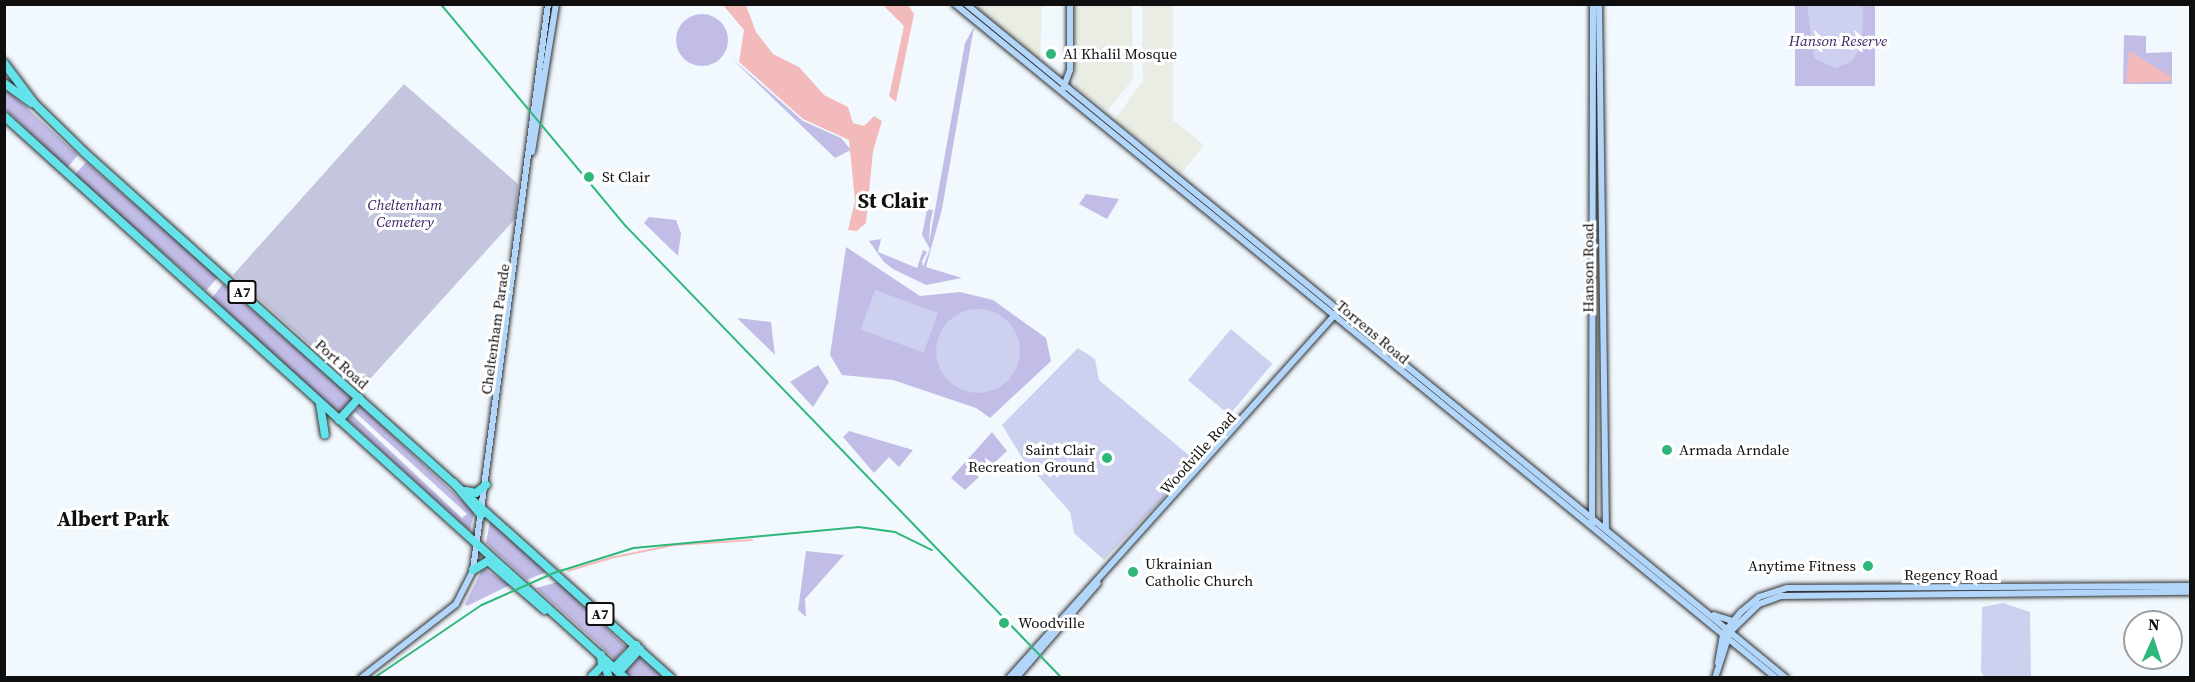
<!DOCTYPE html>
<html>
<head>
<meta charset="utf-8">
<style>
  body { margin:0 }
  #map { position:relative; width:2195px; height:682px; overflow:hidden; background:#f2f9fe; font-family:"Source Serif 4",serif }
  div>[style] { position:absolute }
  .industrial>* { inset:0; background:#e9ede4 }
  .green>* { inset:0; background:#c1bde7; transform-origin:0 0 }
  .round { border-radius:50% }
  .cemetery>* { inset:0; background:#c4c6e0 }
  .pitch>* { inset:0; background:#ced0ef; transform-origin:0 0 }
  .water>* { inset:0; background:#f2babb }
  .stream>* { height:1.5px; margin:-0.75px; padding:0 0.75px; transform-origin:0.75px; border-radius:0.75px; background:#f2babb }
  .roads { filter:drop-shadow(0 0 2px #313131) drop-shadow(0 0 2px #313131) }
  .secondary>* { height:6px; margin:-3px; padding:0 3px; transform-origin:3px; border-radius:3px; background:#b2d6fa }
  .highway>* { height:8px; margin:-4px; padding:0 4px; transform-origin:4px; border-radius:4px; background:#64e3eb }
  .rail>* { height:1.5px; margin:-0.75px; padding:0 0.75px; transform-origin:0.75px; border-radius:0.75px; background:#2fb77b }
  .dots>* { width:16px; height:16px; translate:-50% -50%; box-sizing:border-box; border:3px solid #fff; border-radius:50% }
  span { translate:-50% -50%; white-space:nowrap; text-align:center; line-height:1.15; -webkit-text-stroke:6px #fff; paint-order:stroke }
  .shield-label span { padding:2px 4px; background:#fff; border:2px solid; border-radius:4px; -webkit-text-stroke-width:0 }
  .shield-label { font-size:14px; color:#0f0f0f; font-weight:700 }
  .park-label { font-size:15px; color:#3c2363; font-style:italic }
  .poi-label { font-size:15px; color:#0f0f0f }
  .left { translate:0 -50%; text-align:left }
  .right { translate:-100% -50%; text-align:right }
  .street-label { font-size:15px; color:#0f0f0f }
  .district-label { font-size:21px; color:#0f0f0f; font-weight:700 }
  .frame { position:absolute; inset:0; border:6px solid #0f0f0f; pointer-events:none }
  .north { position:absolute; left:2123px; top:610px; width:60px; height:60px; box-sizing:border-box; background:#fff; border:2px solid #9f9f9f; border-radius:50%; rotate:3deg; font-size:16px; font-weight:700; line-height:24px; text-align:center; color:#0f0f0f }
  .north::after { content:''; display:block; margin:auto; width:21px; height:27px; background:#2fb77b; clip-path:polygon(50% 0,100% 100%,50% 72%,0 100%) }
</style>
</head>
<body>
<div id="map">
  <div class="industrial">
    <div style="clip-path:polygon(973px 5px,1042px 5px,1040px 60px)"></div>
    <div style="clip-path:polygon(1075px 5px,1132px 5px,1133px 79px,1107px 111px,1075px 86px)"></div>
    <div style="clip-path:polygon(1142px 5px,1173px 5px,1173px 120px,1204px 145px,1182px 173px,1114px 120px,1143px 81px)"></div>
  </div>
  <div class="green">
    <div style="left:1795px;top:5px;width:80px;height:81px"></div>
    <div class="round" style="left:676px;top:14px;width:52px;height:52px"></div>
    <div style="clip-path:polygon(974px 27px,942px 209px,926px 267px,962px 278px,926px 285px,893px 269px,884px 262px,869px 241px,881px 239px,878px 252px,917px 268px,923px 250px,927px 252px,922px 261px,923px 267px,930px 249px,922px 235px,927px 209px,933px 210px,930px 224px,929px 243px,965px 43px)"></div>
    <div style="clip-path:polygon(2124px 35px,2146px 36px,2146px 53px,2172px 52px,2172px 84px,2123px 84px)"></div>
    <div style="clip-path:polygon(730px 57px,803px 121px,841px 138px,851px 150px,835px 158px)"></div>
    <div style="clip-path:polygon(4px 87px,78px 155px,67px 168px,5px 109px)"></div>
    <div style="left:86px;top:162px;width:175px;height:18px;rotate:41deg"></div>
    <div style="clip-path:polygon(1086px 194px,1119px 199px,1107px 219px,1079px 204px)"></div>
    <div style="clip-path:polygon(649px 217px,676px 220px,681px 233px,678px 256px,644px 223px)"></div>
    <div style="clip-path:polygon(846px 247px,920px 296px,960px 292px,993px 300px,1046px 338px,1051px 361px,990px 418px,976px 408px,893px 380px,842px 375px,830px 355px)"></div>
    <div style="clip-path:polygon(223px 284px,351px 397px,352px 402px,338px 413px,212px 298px)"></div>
    <div style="clip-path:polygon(737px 318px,771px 322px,775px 355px)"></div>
    <div style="clip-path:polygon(818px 365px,829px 382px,813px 407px,790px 382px)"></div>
    <div style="clip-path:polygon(361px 406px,474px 512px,470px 531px,348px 420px,351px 414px,462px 518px,467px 514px,354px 411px)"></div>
    <div style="clip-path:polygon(849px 431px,913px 450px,899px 467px,889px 457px,874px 473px,843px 437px)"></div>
    <div style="clip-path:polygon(992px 432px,1007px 451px,965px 490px,951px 478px)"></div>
    <div style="clip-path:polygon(490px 521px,546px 572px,527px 580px,486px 543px)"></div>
    <div style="clip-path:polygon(806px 551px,844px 555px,805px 599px,806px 617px,798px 610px)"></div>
    <div style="clip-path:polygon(483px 568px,510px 585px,467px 606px,465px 604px)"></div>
    <div style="clip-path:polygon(558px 582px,626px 647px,615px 659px,536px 588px)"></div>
    <div style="clip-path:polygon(640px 656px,664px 677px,632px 677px,626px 672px)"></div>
  </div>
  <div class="cemetery">
    <div style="clip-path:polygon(404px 84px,518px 184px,515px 219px,360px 390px,233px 275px)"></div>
  </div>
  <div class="pitch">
    <div style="clip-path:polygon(1807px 5px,1863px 5px,1862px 46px,1851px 62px,1835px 68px,1814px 58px)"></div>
    <div style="left:875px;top:290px;width:67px;height:42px;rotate:20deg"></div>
    <div class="round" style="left:936px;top:309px;width:84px;height:84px"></div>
    <div style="left:1231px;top:329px;width:54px;height:67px;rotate:40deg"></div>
    <div style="clip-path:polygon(1078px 348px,1095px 359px,1099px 380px,1197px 462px,1104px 560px,1074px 533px,1070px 512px,1023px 459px,1002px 425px)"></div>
    <div style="clip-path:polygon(2003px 603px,2030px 612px,2031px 677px,1984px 677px,1981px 672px,1982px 607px)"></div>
  </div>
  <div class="water">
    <div style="clip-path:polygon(723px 5px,746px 5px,756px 32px,773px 54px,799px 67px,824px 95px,848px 107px,853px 123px,864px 126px,874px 116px,882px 121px,873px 151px,866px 223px,857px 231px,848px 230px,855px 201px,849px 140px,803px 119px,739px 62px,744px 30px)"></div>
    <div style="clip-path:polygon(883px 5px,908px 5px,914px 14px,896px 102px,889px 96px,904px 26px)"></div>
    <div style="clip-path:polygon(2129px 51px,2172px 77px,2172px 81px,2126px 83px)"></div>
  </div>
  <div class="stream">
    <div style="left:615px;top:557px;width:60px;rotate:-11.5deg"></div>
    <div style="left:674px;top:545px;width:78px;rotate:-3.7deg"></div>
    <div style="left:605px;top:560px;width:9px;rotate:-18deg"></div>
    <div style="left:568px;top:571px;width:38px;rotate:-17deg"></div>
  </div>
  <div class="roads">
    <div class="secondary">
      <div style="left:955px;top:4px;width:1062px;rotate:39.38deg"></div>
      <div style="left:966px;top:4px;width:1061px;rotate:39.42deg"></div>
      <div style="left:1599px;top:4px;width:525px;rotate:89.24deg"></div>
      <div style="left:1063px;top:89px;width:20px;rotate:-70deg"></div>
      <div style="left:1070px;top:70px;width:66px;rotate:-90deg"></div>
      <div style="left:532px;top:152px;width:150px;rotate:-80.8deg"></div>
      <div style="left:1592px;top:524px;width:520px;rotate:-89.89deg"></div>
      <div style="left:1714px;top:615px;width:19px;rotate:18deg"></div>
      <div style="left:1718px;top:663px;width:29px;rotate:-80deg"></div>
      <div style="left:1723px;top:634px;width:28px;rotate:-51deg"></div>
      <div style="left:1741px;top:612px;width:23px;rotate:-40deg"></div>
      <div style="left:1759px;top:597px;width:29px;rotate:-18deg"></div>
      <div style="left:1787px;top:588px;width:403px;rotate:-0.3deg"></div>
      <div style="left:361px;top:678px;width:120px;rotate:-37.9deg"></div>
      <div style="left:456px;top:604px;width:38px;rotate:-63deg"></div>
      <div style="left:473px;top:570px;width:571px;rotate:-82.45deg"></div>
      <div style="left:1009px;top:678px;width:490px;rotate:-48.1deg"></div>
      <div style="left:1016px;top:678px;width:125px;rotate:-49.2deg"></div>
      <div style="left:1715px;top:678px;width:48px;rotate:-71.9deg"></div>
      <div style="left:1730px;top:632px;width:40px;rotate:-44deg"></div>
      <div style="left:1759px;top:604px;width:23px;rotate:-20deg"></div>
      <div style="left:1781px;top:596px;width:409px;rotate:-0.6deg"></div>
    </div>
    <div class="highway">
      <div style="left:4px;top:63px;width:50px;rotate:53.1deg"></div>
      <div style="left:34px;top:103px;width:71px;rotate:44.4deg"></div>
      <div style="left:85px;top:153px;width:787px;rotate:41.86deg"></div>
      <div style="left:4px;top:83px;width:34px;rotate:36deg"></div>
      <div style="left:4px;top:116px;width:838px;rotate:42.14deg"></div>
      <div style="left:320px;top:404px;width:31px;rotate:81deg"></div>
      <div style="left:339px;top:420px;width:30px;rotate:-48deg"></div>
      <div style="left:454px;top:483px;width:42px;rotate:49.8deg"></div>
      <div style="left:466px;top:491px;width:10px;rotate:11deg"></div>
      <div style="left:476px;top:493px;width:13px;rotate:-39deg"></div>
      <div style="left:473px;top:570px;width:17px;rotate:-31deg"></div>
      <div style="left:488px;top:561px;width:75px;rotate:40.7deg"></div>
      <div style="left:604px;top:661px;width:18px;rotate:74deg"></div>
      <div style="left:614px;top:668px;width:32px;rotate:-46deg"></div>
      <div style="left:619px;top:672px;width:31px;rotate:-48deg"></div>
      <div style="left:592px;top:676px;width:14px;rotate:-45deg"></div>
      <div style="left:602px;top:666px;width:11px;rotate:-95deg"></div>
    </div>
  </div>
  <div class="rail">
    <div style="left:441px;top:4px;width:289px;rotate:50.2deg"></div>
    <div style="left:626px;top:226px;width:628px;rotate:46.03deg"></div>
    <div style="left:374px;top:678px;width:130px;rotate:-34.1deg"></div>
    <div style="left:482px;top:605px;width:79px;rotate:-24deg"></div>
    <div style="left:554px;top:573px;width:84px;rotate:-17.4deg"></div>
    <div style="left:634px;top:548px;width:226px;rotate:-5.3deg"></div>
    <div style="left:859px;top:527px;width:36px;rotate:8deg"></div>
    <div style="left:895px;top:532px;width:41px;rotate:25.9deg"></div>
  </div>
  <div class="dots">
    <div style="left:1051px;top:54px;background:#2fb77b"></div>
    <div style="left:589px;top:177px;background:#2fb77b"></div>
    <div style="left:1667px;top:450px;background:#2fb77b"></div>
    <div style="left:1107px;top:458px;background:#2fb77b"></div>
    <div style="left:1868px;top:566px;background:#2fb77b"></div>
    <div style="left:1133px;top:572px;background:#2fb77b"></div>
    <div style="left:1004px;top:623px;background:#2fb77b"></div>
  </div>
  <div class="shield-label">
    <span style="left:242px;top:292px">A7</span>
    <span style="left:600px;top:614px">A7</span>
  </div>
  <div class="park-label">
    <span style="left:1838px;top:41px">Hanson Reserve</span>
    <span style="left:405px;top:213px">Cheltenham<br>Cemetery</span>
  </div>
  <div class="poi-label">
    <span class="left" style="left:1063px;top:54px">Al Khalil Mosque</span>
    <span class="left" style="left:602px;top:177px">St Clair</span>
    <span class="right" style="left:1095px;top:458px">Saint Clair<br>Recreation Ground</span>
    <span class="left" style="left:1679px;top:450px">Armada Arndale</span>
    <span class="left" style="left:1145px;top:572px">Ukrainian<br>Catholic Church</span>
    <span class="right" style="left:1856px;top:566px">Anytime Fitness</span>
    <span class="left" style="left:1018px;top:623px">Woodville</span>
  </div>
  <div class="street-label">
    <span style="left:1588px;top:268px;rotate:-90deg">Hanson Road</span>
    <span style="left:495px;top:329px;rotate:-82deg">Cheltenham Parade</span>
    <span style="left:1373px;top:332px;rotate:40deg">Torrens Road</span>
    <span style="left:342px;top:364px;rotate:42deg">Port Road</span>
    <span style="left:1198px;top:453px;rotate:-48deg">Woodville Road</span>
    <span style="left:1951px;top:575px">Regency Road</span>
  </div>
  <div class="district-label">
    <span style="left:893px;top:201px">St Clair</span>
    <span style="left:113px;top:519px">Albert Park</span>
  </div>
  <div class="frame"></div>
  <div class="north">N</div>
</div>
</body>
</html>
